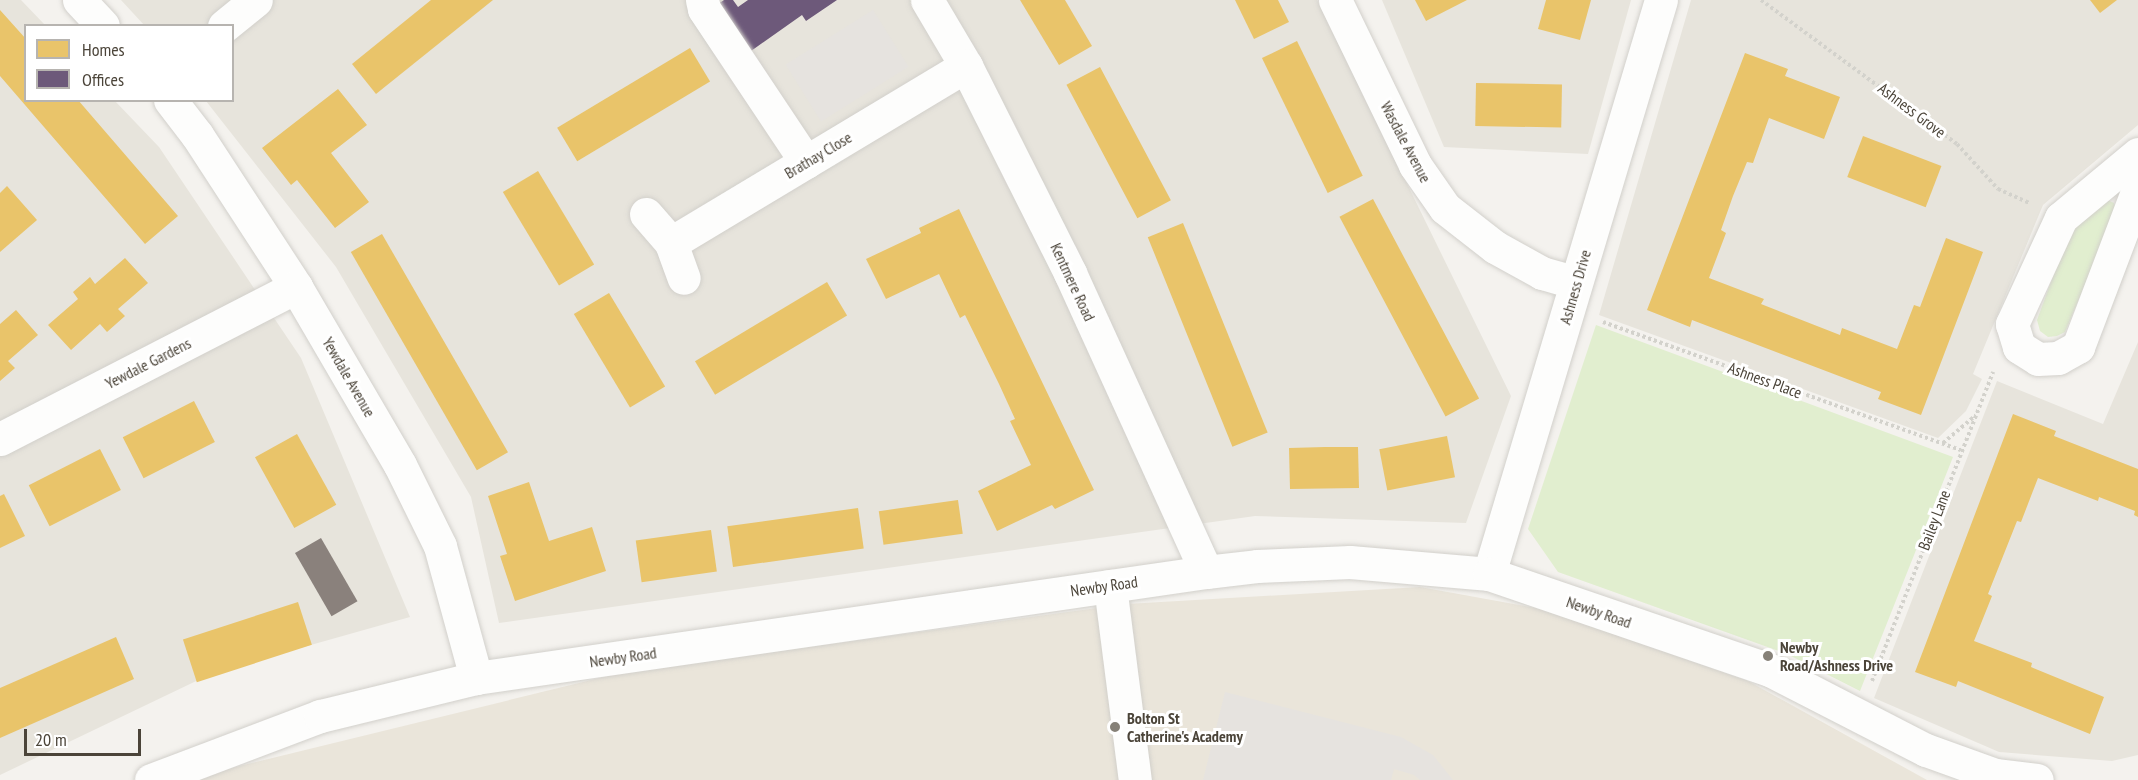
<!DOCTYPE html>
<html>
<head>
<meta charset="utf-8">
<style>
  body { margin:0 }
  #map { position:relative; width:2138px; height:780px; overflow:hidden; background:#f4f2ee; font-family:"PT Sans Narrow",sans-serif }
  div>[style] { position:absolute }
  .residential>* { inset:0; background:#e7e4dc }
  .education>* { inset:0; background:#eae5da }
  .green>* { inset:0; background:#e1eecf }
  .parking>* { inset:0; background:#e6e3df; transform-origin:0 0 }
  .homes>* { inset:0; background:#e9c46a; transform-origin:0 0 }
  .offices>* { inset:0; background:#6d597a }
  .industry>* { inset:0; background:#8a817c; transform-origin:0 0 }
  .path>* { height:4px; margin-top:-2px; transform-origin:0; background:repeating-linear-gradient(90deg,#d3d2cc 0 3px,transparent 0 6px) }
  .roads { filter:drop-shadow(0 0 2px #d2d0cb) drop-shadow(0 0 2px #d2d0cb) }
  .minor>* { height:33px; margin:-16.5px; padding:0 16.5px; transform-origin:16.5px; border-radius:16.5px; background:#fdfdfc }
  .dots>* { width:16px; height:16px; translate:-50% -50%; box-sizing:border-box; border:3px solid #fff; border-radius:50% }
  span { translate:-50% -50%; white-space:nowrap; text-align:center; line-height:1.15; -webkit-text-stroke:6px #fff; paint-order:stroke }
  .street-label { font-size:16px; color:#4b4439 }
  .poi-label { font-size:16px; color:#4b4439; font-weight:700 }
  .left { translate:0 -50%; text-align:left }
  .legend { position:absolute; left:24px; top:24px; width:210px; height:78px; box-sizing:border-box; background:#fff; border:2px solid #b7b4b0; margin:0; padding:8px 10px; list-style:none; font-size:18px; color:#4b4439 }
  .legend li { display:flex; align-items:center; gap:12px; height:30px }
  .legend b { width:30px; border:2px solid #b7b4b0 }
  .scale { position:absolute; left:24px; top:729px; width:117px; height:27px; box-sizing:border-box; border:3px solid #4b4439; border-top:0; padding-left:8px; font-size:18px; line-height:21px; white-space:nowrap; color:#4b4439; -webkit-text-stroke:4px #fff; paint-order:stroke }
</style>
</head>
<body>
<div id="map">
  <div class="residential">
    <div style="clip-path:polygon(0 0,21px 0,45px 25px,26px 26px,26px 100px,115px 101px,159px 147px,301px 358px,410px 617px,215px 672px,0 775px)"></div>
    <div style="clip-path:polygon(121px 0,1317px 0,1511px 396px,1466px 523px,1255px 516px,499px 623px,471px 497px,336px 267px,206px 101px,232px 100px,232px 26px,144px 25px)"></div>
    <div style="clip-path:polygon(1382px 0,1631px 0,1588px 154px,1444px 147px)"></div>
    <div style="clip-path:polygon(1691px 0,2138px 0,2138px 125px,2043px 205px,1973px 374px,1982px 379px,1966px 411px,1938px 438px,1599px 315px)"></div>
    <div style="clip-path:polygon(2138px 342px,2138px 755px,2112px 761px,1999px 752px,1874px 698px,1997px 381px,2103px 424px)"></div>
  </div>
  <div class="education">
    <div style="clip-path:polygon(1420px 587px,1541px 609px,1748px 681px,1927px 780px,197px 780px,211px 773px,624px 672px,1127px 604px)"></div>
  </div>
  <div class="green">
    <div style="clip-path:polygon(2105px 199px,2114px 203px,2116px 211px,2065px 332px,2057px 336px,2048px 337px,2040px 331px,2037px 320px,2066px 241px,2080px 219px)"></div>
    <div style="clip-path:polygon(1596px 325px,1953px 457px,1860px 691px,1787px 654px,1558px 572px,1528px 529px)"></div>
  </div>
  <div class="parking">
    <div style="left:873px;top:10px;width:67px;height:103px;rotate:58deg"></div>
    <div style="clip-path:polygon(1225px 692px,1401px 737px,1433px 755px,1453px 780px,1420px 780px,1414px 775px,1394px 769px,1391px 780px,1203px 780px)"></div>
  </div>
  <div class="homes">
    <div style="clip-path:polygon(431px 0,493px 0,376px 94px,352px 64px)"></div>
    <div style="clip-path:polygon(1020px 0,1065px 0,1092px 46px,1059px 65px)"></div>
    <div style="clip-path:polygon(1235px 0,1278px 0,1289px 22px,1254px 39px)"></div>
    <div style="clip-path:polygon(1415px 0,1467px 0,1426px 21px)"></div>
    <div style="clip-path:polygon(1546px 0,1591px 0,1580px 40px,1538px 29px)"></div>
    <div style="clip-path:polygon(2090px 0,2117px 0,2100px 13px)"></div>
    <div style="clip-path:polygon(0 10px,26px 39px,26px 100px,78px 100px,178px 216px,145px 244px,0 76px)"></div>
    <div style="left:1297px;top:41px;width:150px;height:39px;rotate:64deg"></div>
    <div style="left:690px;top:48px;width:39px;height:155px;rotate:59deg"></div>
    <div style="clip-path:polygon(1745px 53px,1788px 69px,1785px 76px,1840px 97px,1824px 139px,1769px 118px,1753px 163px,1747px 162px,1733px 196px,1721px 230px,1726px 233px,1709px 278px,1764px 299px,1761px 304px,1840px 335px,1842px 328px,1897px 349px,1914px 305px,1920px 307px,1946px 238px,1983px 252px,1921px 415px,1878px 399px,1881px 392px,1692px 320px,1690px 327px,1647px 310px)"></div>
    <div style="left:1100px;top:67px;width:151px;height:38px;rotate:62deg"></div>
    <div style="left:1476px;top:83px;width:86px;height:43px;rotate:1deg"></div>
    <div style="clip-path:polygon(338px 89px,367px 125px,331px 153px,369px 202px,335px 228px,297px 180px,291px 185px,262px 148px)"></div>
    <div style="left:1863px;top:136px;width:84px;height:44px;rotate:21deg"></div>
    <div style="left:538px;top:171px;width:109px;height:41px;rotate:59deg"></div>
    <div style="clip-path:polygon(7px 186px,37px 220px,0 252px,0 193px)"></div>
    <div style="left:1373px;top:199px;width:226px;height:38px;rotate:62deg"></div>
    <div style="clip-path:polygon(959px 209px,1094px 490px,1055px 509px,1052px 505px,997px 531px,978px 491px,1031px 465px,1010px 421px,1015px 419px,999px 384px,965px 315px,960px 318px,939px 274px,886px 299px,866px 259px,921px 233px,919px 228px)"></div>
    <div style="left:1183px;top:223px;width:226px;height:38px;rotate:68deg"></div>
    <div style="left:382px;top:234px;width:252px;height:36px;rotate:60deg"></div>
    <div style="clip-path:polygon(125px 258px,148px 283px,118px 309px,125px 316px,107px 332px,100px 324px,71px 350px,48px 325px,78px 299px,73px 292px,81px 285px,90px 277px,95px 284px)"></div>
    <div style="left:827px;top:282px;width:39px;height:154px;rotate:59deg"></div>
    <div style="left:609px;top:293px;width:109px;height:41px;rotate:59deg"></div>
    <div style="clip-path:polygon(16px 310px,38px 335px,8px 361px,15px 368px,0 381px,0 324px)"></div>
    <div style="left:194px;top:401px;width:46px;height:80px;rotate:63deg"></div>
    <div style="clip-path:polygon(2013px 414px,2056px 431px,2054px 436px,2138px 469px,2138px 517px,2134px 515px,2135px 511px,2099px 497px,2098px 501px,2038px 478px,2021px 522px,2017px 521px,1988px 594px,1992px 596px,1974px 641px,2032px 663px,2031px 667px,2104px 697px,2090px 734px,1958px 681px,1956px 687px,1915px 672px)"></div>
    <div style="left:297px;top:434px;width:81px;height:48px;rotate:61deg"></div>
    <div style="left:1447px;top:436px;width:42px;height:69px;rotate:79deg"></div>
    <div style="clip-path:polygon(1325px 447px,1358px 447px,1359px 488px,1290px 489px,1289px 448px)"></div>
    <div style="left:100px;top:449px;width:46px;height:80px;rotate:63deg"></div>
    <div style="clip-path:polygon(529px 482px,549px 541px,592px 527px,606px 571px,515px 601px,500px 556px,507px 554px,488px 496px)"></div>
    <div style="clip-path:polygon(4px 494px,25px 536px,0 548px,0 496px)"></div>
    <div style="left:958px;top:500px;width:34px;height:80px;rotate:82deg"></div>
    <div style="left:858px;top:508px;width:41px;height:132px;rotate:82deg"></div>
    <div style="left:711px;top:530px;width:42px;height:76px;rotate:82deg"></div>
    <div style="left:298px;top:602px;width:45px;height:121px;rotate:72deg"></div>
    <div style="clip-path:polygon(116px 637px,134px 679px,0 738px,0 688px)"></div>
  </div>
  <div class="offices">
    <div style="clip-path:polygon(724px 0,733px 0,738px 7px,748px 0,837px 0,806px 21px,802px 15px,751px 51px,718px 4px)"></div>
  </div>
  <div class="industry">
    <div style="left:321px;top:538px;width:73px;height:30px;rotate:60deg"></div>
  </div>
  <div class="path">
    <div style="left:1761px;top:0;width:243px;rotate:36.3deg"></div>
    <div style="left:1957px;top:144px;width:61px;rotate:47.7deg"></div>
    <div style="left:1998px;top:189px;width:34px;rotate:24deg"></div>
    <div style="left:1603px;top:322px;width:380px;rotate:19.7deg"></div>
    <div style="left:1943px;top:443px;width:43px;rotate:-40.3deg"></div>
    <div style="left:1872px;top:681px;width:332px;rotate:-68.6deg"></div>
  </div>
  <div class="roads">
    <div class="minor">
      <div style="left:79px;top:0;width:35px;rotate:47deg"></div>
      <div style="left:702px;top:0;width:9px;rotate:77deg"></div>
      <div style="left:704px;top:9px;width:184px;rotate:56.3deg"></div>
      <div style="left:927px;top:0;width:77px;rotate:59.4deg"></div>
      <div style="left:966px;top:66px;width:232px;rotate:63.3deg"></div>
      <div style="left:1070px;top:273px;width:328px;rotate:65.5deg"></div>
      <div style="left:1335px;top:0;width:183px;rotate:64.1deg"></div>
      <div style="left:1415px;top:165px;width:52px;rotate:55.1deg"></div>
      <div style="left:1445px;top:208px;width:63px;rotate:38deg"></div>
      <div style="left:1495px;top:247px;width:54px;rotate:29deg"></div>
      <div style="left:1542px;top:273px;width:35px;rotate:16deg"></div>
      <div style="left:224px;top:26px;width:41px;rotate:-39.1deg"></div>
      <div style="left:170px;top:100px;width:44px;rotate:52.4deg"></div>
      <div style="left:197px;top:135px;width:181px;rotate:56.9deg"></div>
      <div style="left:296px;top:287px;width:206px;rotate:59.7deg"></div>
      <div style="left:400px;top:465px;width:90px;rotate:63.7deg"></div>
      <div style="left:440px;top:546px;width:137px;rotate:74.7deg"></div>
      <div style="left:2138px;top:154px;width:100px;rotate:140.3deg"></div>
      <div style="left:2061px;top:218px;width:117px;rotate:114.8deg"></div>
      <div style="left:2012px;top:324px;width:24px;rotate:73deg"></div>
      <div style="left:2019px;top:347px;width:22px;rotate:32deg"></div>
      <div style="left:2038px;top:359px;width:20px;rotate:-3deg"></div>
      <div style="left:2058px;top:358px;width:23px;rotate:-29deg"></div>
      <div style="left:2078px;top:347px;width:169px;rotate:-69.2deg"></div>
      <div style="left:646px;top:214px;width:38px;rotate:49deg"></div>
      <div style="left:671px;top:243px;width:37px;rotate:70deg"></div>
      <div style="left:671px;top:243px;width:344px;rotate:-31deg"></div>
      <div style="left:0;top:439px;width:333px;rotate:-27.2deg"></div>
      <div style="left:1489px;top:574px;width:599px;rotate:-73.32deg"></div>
      <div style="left:1110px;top:586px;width:196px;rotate:82.7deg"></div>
      <div style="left:151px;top:780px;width:181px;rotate:-20.7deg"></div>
      <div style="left:320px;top:716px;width:161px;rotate:-13.7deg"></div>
      <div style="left:476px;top:678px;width:738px;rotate:-8.26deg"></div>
      <div style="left:1206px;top:572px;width:51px;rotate:-6.7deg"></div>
      <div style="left:1257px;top:566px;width:93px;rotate:-2.5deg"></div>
      <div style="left:1350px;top:562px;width:140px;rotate:4.9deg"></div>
      <div style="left:1489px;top:574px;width:299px;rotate:18.9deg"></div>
      <div style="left:1772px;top:671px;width:173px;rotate:27.2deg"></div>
      <div style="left:1926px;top:750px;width:73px;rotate:19.9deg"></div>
      <div style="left:1995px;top:775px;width:42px;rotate:6.8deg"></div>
    </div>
  </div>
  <div class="dots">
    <div style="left:1768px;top:656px;background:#868178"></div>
    <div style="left:1115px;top:727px;background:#868178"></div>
  </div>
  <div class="street-label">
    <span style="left:1912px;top:110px;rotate:37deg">Ashness Grove</span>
    <span style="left:1406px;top:142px;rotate:62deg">Wasdale Avenue</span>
    <span style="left:818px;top:155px;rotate:-31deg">Brathay Close</span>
    <span style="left:1073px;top:282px;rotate:65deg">Kentmere Road</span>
    <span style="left:1575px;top:287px;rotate:-74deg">Ashness Drive</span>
    <span style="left:148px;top:363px;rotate:-27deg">Yewdale Gardens</span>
    <span style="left:349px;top:377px;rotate:60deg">Yewdale Avenue</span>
    <span style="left:1765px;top:380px;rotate:20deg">Ashness Place</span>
    <span style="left:1934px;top:520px;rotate:-69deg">Bailey Lane</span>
    <span style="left:1104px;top:586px;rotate:-8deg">Newby Road</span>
    <span style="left:1599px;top:612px;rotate:19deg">Newby Road</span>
    <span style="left:623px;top:657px;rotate:-8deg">Newby Road</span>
  </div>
  <div class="poi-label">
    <span class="left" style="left:1780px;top:656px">Newby<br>Road/Ashness Drive</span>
    <span class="left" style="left:1127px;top:727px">Bolton St<br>Catherine's Academy</span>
  </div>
  <ul class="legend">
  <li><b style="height:16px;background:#e9c46a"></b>Homes</li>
  <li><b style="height:16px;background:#6d597a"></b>Offices</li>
  </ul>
  <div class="scale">20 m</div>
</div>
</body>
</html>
